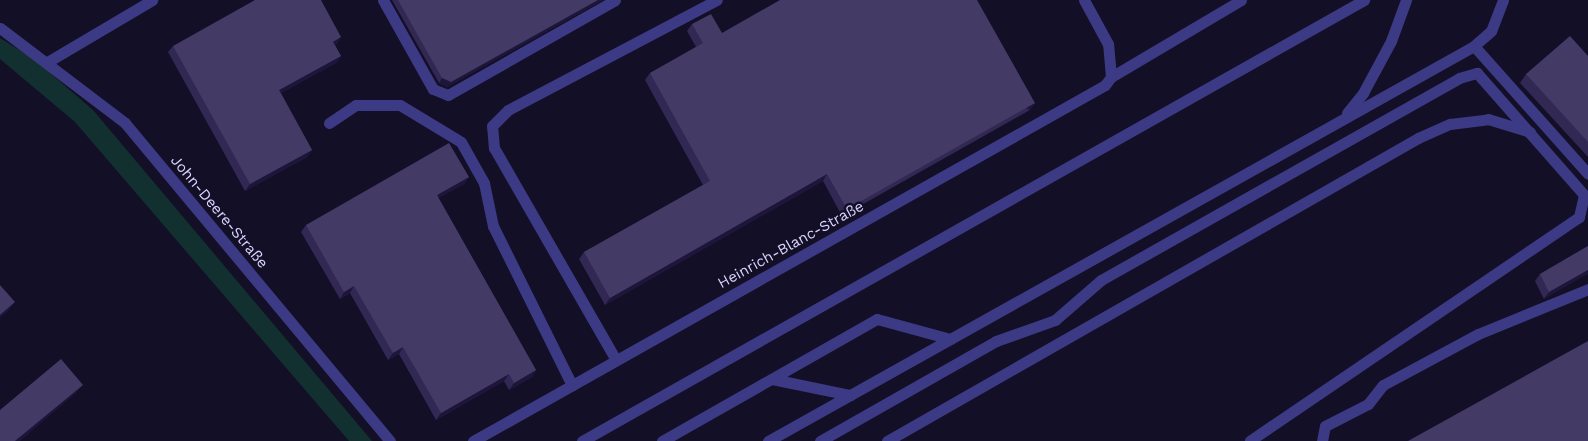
<!DOCTYPE html>
<html>
<head>
<meta charset="utf-8">
<style>
  body { margin:0 }
  #map { position:relative; width:1588px; height:441px; overflow:hidden; background:#130f26; font-family:"Work Sans",sans-serif }
  div>[style] { position:absolute }
  .green>* { inset:0; background:#12302f }
  .minor>* { height:11px; margin:-5.5px; padding:0 5.5px; transform-origin:5.5px; border-radius:5.5px; background:#3d3a85 }
  .wall>* { inset:0; background:#312854 }
  .shaded-wall>* { inset:0; background:#1d163a; transform-origin:0 0 }
  .building>* { inset:0; background:#433a66 }
  span { translate:-50% -50%; white-space:nowrap; text-align:center; line-height:1.15; -webkit-text-stroke:5px #130f26; paint-order:stroke }
  .street-label { font-size:15px; color:#d9d4ff }
</style>
</head>
<body>
<div id="map">
  <div class="green">
    <div style="clip-path:polygon(0 38px,34px 59px,93px 110px,372px 441px,349px 441px,75px 122px,0 59px)"></div>
  </div>
  <div class="minor">
    <div style="left:383px;top:0;width:102px;rotate:60.7deg"></div>
    <div style="left:433px;top:89px;width:16px;rotate:22deg"></div>
    <div style="left:448px;top:95px;width:192px;rotate:-29.6deg"></div>
    <div style="left:1503px;top:0;width:33px;rotate:111deg"></div>
    <div style="left:1491px;top:31px;width:23px;rotate:139deg"></div>
    <div style="left:1474px;top:46px;width:171px;rotate:48.3deg"></div>
    <div style="left:0;top:28px;width:157px;rotate:37.2deg"></div>
    <div style="left:125px;top:123px;width:414px;rotate:50.2deg"></div>
    <div style="left:49px;top:61px;width:120px;rotate:-30.6deg"></div>
    <div style="left:1111px;top:77px;width:151px;rotate:-30.6deg"></div>
    <div style="left:1347px;top:113px;width:26px;rotate:-51deg"></div>
    <div style="left:1363px;top:93px;width:59px;rotate:-61.7deg"></div>
    <div style="left:1391px;top:41px;width:44px;rotate:-69.9deg"></div>
    <div style="left:329px;top:123px;width:32px;rotate:-34deg"></div>
    <div style="left:356px;top:105px;width:44px"></div>
    <div style="left:400px;top:105px;width:71px;rotate:31.2deg"></div>
    <div style="left:461px;top:142px;width:47px;rotate:60.7deg"></div>
    <div style="left:484px;top:183px;width:44px;rotate:78.2deg"></div>
    <div style="left:493px;top:226px;width:178px;rotate:63.6deg"></div>
    <div style="left:616px;top:360px;width:245px;rotate:-119.9deg"></div>
    <div style="left:494px;top:148px;width:22px;rotate:-95deg"></div>
    <div style="left:492px;top:126px;width:23px;rotate:-45deg"></div>
    <div style="left:508px;top:110px;width:236px;rotate:-27.8deg"></div>
    <div style="left:772px;top:379px;width:80px;rotate:11.6deg"></div>
    <div style="left:473px;top:441px;width:725px;rotate:-29.39deg"></div>
    <div style="left:1105px;top:85px;width:10px;rotate:-53deg"></div>
    <div style="left:1111px;top:77px;width:33px;rotate:-95deg"></div>
    <div style="left:1108px;top:44px;width:50px;rotate:-118.6deg"></div>
    <div style="left:582px;top:441px;width:898px;rotate:-29.42deg"></div>
    <div style="left:662px;top:441px;width:247px;rotate:-29.6deg"></div>
    <div style="left:877px;top:319px;width:76px;rotate:15.3deg"></div>
    <div style="left:768px;top:441px;width:809px;rotate:-29.23deg"></div>
    <div style="left:820px;top:441px;width:202px;rotate:-29.6deg"></div>
    <div style="left:996px;top:341px;width:63px;rotate:-19.6deg"></div>
    <div style="left:1055px;top:320px;width:61px;rotate:-41deg"></div>
    <div style="left:1101px;top:280px;width:411px;rotate:-29.4deg"></div>
    <div style="left:1459px;top:78px;width:19px;rotate:-16deg"></div>
    <div style="left:1477px;top:73px;width:162px;rotate:48.7deg"></div>
    <div style="left:1584px;top:195px;width:23px;rotate:103deg"></div>
    <div style="left:1579px;top:217px;width:398px;rotate:145.8deg"></div>
    <div style="left:887px;top:441px;width:611px;rotate:-29.71deg"></div>
    <div style="left:1418px;top:138px;width:35px;rotate:-24deg"></div>
    <div style="left:1450px;top:124px;width:38px;rotate:-7deg"></div>
    <div style="left:1488px;top:119px;width:44px;rotate:17.2deg"></div>
    <div style="left:1322px;top:441px;width:15px;rotate:-79deg"></div>
    <div style="left:1325px;top:426px;width:48px;rotate:-27.1deg"></div>
    <div style="left:1368px;top:404px;width:24px;rotate:-52deg"></div>
    <div style="left:1383px;top:385px;width:108px;rotate:-28.2deg"></div>
    <div style="left:1478px;top:334px;width:119px;rotate:-22.2deg"></div>
  </div>
  <div class="wall">
    <div style="clip-path:polygon(392px 0,603px 0,447px 87px,439px 83px)"></div>
    <div style="clip-path:polygon(692px 24px,722px 33px,1035px 103px,1030px 110px,842px 216px,823px 181px,605px 305px,579px 259px,584px 252px,703px 185px,645px 80px,650px 73px,696px 47px,687px 31px)"></div>
    <div style="clip-path:polygon(337px 44px,335px 45px,341px 56px,336px 63px,281px 93px,312px 150px,307px 157px,245px 191px,168px 52px,173px 46px)"></div>
    <div style="clip-path:polygon(1588px 56px,1588px 157px,1520px 83px,1526px 74px)"></div>
    <div style="clip-path:polygon(469px 177px,464px 184px,438px 198px,536px 370px,532px 377px,509px 390px,504px 381px,436px 420px,399px 354px,388px 360px,350px 293px,340px 299px,301px 232px,306px 225px)"></div>
    <div style="clip-path:polygon(1588px 246px,1544px 299px,1535px 281px,1540px 274px)"></div>
  </div>
  <div class="shaded-wall">
    <div style="clip-path:polygon(598px 0,603px 0,447px 87px,439px 83px,442px 78px)"></div>
    <div style="clip-path:polygon(341px 37px,337px 44px,329px 48px,333px 42px)"></div>
    <div style="clip-path:polygon(341px 56px,336px 63px,274px 97px,279px 90px)"></div>
    <div style="left:1035px;top:103px;width:9px;height:216px;rotate:126deg"></div>
    <div style="clip-path:polygon(312px 150px,307px 157px,245px 191px,250px 184px)"></div>
    <div style="clip-path:polygon(827px 174px,823px 181px,605px 305px,610px 298px)"></div>
    <div style="clip-path:polygon(469px 177px,464px 184px,432px 202px,437px 195px)"></div>
    <div style="clip-path:polygon(1588px 270px,1588px 274px,1544px 299px,1549px 292px)"></div>
    <div style="clip-path:polygon(354px 286px,350px 293px,340px 299px,344px 292px)"></div>
    <div style="clip-path:polygon(15px 302px,8px 311px,0 318px,0 315px)"></div>
    <div style="clip-path:polygon(403px 347px,399px 354px,388px 360px,393px 353px)"></div>
    <div style="clip-path:polygon(536px 370px,532px 377px,509px 390px,514px 383px)"></div>
    <div style="clip-path:polygon(509px 374px,504px 381px,436px 420px,441px 413px)"></div>
    <div style="clip-path:polygon(83px 385px,76px 393px,20px 441px,15px 441px)"></div>
  </div>
  <div class="building">
    <div style="clip-path:polygon(255px 0,321px 0,341px 37px,333px 42px,341px 56px,279px 90px,312px 150px,250px 184px,173px 46px)"></div>
    <div style="clip-path:polygon(398px 0,598px 0,451px 82px,442px 78px)"></div>
    <div style="clip-path:polygon(780px 0,977px 0,1035px 103px,847px 209px,827px 174px,610px 298px,584px 252px,710px 181px,650px 73px,703px 43px,692px 24px,711px 14px,722px 33px)"></div>
    <div style="clip-path:polygon(1570px 36px,1588px 56px,1588px 142px,1526px 74px)"></div>
    <div style="clip-path:polygon(449px 143px,469px 177px,437px 195px,536px 370px,514px 383px,509px 374px,441px 413px,403px 347px,393px 353px,354px 286px,344px 292px,306px 225px)"></div>
    <div style="clip-path:polygon(1588px 246px,1588px 270px,1549px 292px,1540px 274px)"></div>
    <div style="clip-path:polygon(0 285px,15px 302px,0 315px)"></div>
    <div style="clip-path:polygon(1588px 341px,1588px 441px,1408px 441px)"></div>
    <div style="clip-path:polygon(61px 359px,83px 385px,15px 441px,0 441px,0 410px)"></div>
  </div>
  <div class="street-label">
    <span style="left:219px;top:212px;rotate:50deg">John-Deere-Straße</span>
    <span style="left:791px;top:245px;rotate:-29deg">Heinrich-Blanc-Straße</span>
  </div>
</div>
</body>
</html>
